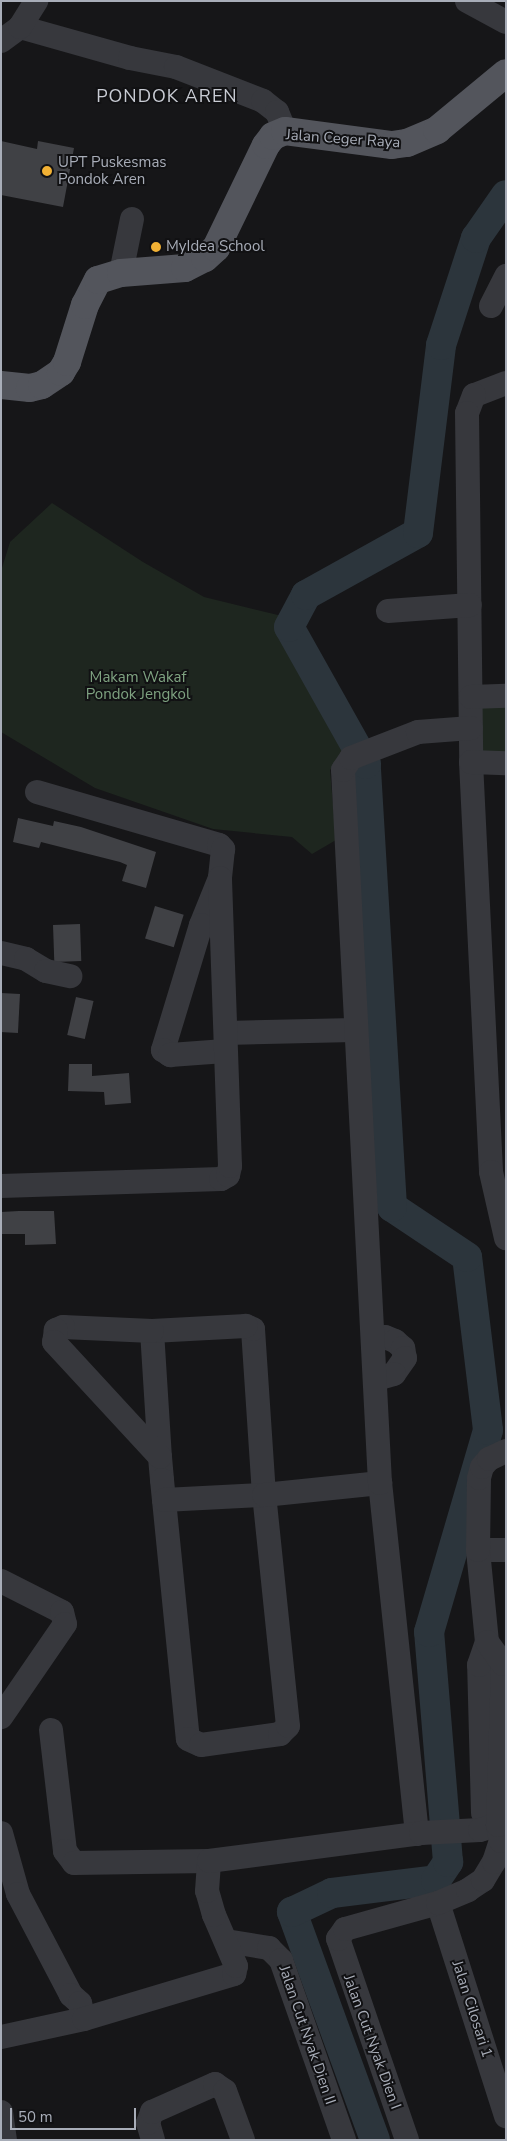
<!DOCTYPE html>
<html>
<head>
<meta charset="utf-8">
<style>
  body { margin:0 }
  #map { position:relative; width:507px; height:2141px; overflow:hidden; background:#161618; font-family:"Nunito Sans",sans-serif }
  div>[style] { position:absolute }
  .green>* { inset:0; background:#1e261f; transform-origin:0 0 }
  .river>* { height:30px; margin:-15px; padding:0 15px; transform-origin:15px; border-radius:15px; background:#2c353c }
  .building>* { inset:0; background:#404145; transform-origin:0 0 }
  .minor>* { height:24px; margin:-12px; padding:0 12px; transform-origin:12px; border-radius:12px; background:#37383d }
  .major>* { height:28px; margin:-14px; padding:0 14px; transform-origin:14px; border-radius:14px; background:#53555c }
  .dots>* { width:14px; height:14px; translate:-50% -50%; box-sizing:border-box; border:2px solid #111113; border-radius:50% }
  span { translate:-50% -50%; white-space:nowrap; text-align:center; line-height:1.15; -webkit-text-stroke:4px #111113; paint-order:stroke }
  .street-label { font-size:15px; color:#a8adb8 }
  .poi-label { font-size:15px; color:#a8adb8 }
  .left { translate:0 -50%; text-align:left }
  .park-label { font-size:15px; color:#7fa381 }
  .quarter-label { font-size:18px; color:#c9ccd4; letter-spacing:1px }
  .frame { position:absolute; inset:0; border:2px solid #a8adb8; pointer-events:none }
  .scale { position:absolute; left:10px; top:2108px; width:126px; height:22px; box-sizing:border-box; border:2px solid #a8adb8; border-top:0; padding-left:6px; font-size:15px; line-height:18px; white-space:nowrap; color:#a8adb8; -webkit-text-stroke:4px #111113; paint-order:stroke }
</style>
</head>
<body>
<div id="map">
  <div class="green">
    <div style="clip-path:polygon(52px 503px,143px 562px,204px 597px,282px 616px,361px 738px,330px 770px,336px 840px,312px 854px,292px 837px,213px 829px,95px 788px,1px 732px,1px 571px,10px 542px)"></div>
    <div style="left:506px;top:696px;width:63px;height:35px;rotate:90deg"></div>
  </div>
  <div class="river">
    <div style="left:375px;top:2140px;width:243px;rotate:-110deg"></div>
    <div style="left:292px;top:1912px;width:44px;rotate:-25.4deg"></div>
    <div style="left:332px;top:1893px;width:105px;rotate:-7.1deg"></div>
    <div style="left:436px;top:1880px;width:22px;rotate:-56deg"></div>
    <div style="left:448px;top:1862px;width:231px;rotate:-94.7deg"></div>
    <div style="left:429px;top:1632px;width:210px;rotate:-73.7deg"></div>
    <div style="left:488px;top:1430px;width:174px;rotate:-96.9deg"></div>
    <div style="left:467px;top:1257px;width:90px;rotate:-146.3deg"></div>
    <div style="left:392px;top:1207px;width:444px;rotate:-93.4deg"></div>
    <div style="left:366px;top:764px;width:157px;rotate:-119.3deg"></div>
    <div style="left:289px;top:627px;width:36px;rotate:-62deg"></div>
    <div style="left:306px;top:595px;width:128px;rotate:-29deg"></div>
    <div style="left:418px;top:533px;width:189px;rotate:-83deg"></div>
    <div style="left:441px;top:345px;width:113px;rotate:-71.9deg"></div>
    <div style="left:476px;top:238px;width:52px;rotate:-55.1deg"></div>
  </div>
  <div class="building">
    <div style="clip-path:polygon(1px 141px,37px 149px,38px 141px,74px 148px,63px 207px,1px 195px)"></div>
    <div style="clip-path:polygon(18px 818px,53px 826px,54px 821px,81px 827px,156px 852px,146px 888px,122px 881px,127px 865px,120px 862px,41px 842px,39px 848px,13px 842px)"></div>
    <div style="left:155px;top:906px;width:30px;height:34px;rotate:17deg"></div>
    <div style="left:80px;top:924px;width:37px;height:27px;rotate:88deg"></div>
    <div style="left:1px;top:993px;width:19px;height:39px;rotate:3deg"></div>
    <div style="left:76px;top:997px;width:18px;height:39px;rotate:13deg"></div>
    <div style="clip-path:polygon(69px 1064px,92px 1064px,92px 1076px,129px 1073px,131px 1103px,105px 1105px,104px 1092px,68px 1091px)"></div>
    <div style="clip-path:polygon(19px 1211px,54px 1211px,56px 1244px,25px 1245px,25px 1234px,1px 1234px,1px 1212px)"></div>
  </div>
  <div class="minor">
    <div style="left:467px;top:1px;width:44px;rotate:28.3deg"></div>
    <div style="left:20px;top:27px;width:114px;rotate:15.7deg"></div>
    <div style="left:130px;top:58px;width:47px;rotate:11.1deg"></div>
    <div style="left:176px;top:67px;width:93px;rotate:21.3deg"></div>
    <div style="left:263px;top:101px;width:18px;rotate:38deg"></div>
    <div style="left:277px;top:112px;width:21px;rotate:67deg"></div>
    <div style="left:1px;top:41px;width:24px;rotate:-36deg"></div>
    <div style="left:20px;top:27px;width:31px;rotate:-58deg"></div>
    <div style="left:121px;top:273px;width:55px;rotate:-78.5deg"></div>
    <div style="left:491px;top:306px;width:34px;rotate:-63deg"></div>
    <div style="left:506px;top:383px;width:34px;rotate:159deg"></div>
    <div style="left:474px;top:395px;width:19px;rotate:111deg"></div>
    <div style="left:467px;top:413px;width:349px;rotate:89.3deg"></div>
    <div style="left:471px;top:762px;width:410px;rotate:87.2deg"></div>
    <div style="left:491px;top:1172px;width:68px;rotate:77.2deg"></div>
    <div style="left:388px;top:611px;width:82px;rotate:-4.2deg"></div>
    <div style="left:471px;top:697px;width:35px;rotate:-2deg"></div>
    <div style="left:471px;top:762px;width:35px;rotate:2deg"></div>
    <div style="left:37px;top:792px;width:190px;rotate:16.2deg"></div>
    <div style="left:219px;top:845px;width:6px;rotate:45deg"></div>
    <div style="left:223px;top:849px;width:29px;rotate:96deg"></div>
    <div style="left:220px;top:878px;width:51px;rotate:112deg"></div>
    <div style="left:201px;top:925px;width:131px;rotate:106.9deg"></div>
    <div style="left:163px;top:1050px;width:9px;rotate:36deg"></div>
    <div style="left:170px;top:1055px;width:55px;rotate:-4.2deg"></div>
    <div style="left:1px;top:953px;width:26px;rotate:13deg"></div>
    <div style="left:26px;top:959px;width:23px;rotate:31deg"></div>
    <div style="left:46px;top:971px;width:25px;rotate:12deg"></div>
    <div style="left:226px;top:1033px;width:128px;rotate:-1.3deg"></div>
    <div style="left:1px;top:1186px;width:220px;rotate:-1.8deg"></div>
    <div style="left:221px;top:1179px;width:8px;rotate:-30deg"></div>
    <div style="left:228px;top:1175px;width:9px;rotate:-77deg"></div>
    <div style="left:230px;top:1166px;width:288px;rotate:-92deg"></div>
    <div style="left:152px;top:1331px;width:126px;rotate:86.4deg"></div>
    <div style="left:160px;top:1457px;width:23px;rotate:85deg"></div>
    <div style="left:162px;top:1480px;width:260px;rotate:84.3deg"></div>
    <div style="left:188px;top:1739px;width:14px;rotate:25deg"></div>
    <div style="left:201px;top:1745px;width:80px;rotate:-7.9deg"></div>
    <div style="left:280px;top:1734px;width:11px;rotate:-45deg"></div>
    <div style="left:288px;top:1726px;width:232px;rotate:-95.9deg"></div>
    <div style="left:264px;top:1495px;width:166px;rotate:-93.8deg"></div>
    <div style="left:253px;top:1329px;width:8px;rotate:-157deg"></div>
    <div style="left:246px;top:1326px;width:94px;rotate:177deg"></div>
    <div style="left:152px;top:1331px;width:89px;rotate:-177.4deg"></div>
    <div style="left:63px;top:1327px;width:8px;rotate:157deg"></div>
    <div style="left:56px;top:1330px;width:12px;rotate:99deg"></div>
    <div style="left:54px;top:1342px;width:156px;rotate:47.3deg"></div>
    <div style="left:375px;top:1338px;width:10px;rotate:-6deg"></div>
    <div style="left:385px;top:1337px;width:11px;rotate:22deg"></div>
    <div style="left:395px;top:1341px;width:11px;rotate:41deg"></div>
    <div style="left:403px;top:1348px;width:10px;rotate:79deg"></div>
    <div style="left:405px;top:1358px;width:19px;rotate:125deg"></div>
    <div style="left:394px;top:1374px;width:19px;rotate:164deg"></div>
    <div style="left:164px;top:1500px;width:100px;rotate:-2.9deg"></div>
    <div style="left:264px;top:1495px;width:117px;rotate:-5.9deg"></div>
    <div style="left:478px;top:1550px;width:28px"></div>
    <div style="left:1px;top:1581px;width:68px;rotate:26.9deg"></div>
    <div style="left:62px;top:1612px;width:12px;rotate:76deg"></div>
    <div style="left:65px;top:1624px;width:113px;rotate:124.5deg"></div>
    <div style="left:51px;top:1730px;width:122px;rotate:83.4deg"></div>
    <div style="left:65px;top:1851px;width:15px;rotate:53deg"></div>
    <div style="left:74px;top:1863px;width:135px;rotate:-0.8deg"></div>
    <div style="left:483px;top:1813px;width:148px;rotate:-91.5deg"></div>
    <div style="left:479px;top:1665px;width:24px;rotate:-71deg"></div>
    <div style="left:487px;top:1642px;width:92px;rotate:-95.6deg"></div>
    <div style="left:478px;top:1550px;width:72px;rotate:-89.2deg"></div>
    <div style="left:479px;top:1478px;width:11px;rotate:-75deg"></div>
    <div style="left:482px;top:1467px;width:11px;rotate:-49deg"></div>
    <div style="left:489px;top:1459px;width:19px;rotate:-25deg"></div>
    <div style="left:1px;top:1833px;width:63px;rotate:74.4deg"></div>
    <div style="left:18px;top:1894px;width:114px;rotate:62.3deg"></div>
    <div style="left:71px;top:1995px;width:12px;rotate:42deg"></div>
    <div style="left:80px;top:2003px;width:16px;rotate:76deg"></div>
    <div style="left:417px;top:1834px;width:353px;rotate:-96deg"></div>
    <div style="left:380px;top:1483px;width:714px;rotate:-92.97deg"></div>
    <div style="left:343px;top:770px;width:14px;rotate:-56deg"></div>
    <div style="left:351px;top:758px;width:72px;rotate:-21.2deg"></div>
    <div style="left:418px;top:732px;width:53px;rotate:-4.3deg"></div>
    <div style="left:438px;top:1903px;width:224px;rotate:72.3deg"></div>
    <div style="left:226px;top:1941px;width:44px;rotate:9.2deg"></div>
    <div style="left:269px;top:1948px;width:17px;rotate:45deg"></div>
    <div style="left:281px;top:1960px;width:191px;rotate:70.7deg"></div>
    <div style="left:1px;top:2037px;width:85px;rotate:-12.2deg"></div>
    <div style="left:84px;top:2019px;width:157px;rotate:-16.7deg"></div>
    <div style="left:234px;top:1974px;width:8px;rotate:-76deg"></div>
    <div style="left:236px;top:1966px;width:56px;rotate:-113.3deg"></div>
    <div style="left:214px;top:1915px;width:25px;rotate:-106deg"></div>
    <div style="left:207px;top:1891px;width:30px;rotate:-86deg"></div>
    <div style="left:209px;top:1861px;width:214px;rotate:-7.5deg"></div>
    <div style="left:421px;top:1833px;width:59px;rotate:-2.9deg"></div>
    <div style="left:480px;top:1830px;width:19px;rotate:-16deg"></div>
    <div style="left:498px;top:1825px;width:8px;rotate:14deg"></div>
    <div style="left:1px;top:2112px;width:28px;rotate:82deg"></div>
    <div style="left:153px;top:2140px;width:18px;rotate:-106deg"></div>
    <div style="left:148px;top:2123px;width:12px;rotate:-70deg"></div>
    <div style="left:152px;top:2112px;width:69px;rotate:-24deg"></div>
    <div style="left:215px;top:2084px;width:12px;rotate:35deg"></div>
    <div style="left:225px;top:2091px;width:52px;rotate:69.8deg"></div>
    <div style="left:407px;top:2140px;width:213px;rotate:-108.9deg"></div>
    <div style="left:338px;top:1939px;width:12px;rotate:-55deg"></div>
    <div style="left:345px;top:1929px;width:97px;rotate:-15.6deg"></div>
    <div style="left:438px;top:1903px;width:33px;rotate:-23deg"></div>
    <div style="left:468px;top:1890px;width:18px;rotate:-34deg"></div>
    <div style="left:483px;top:1880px;width:21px;rotate:-59deg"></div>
    <div style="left:494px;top:1862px;width:22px;rotate:-72deg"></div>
    <div style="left:501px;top:1841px;width:16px;rotate:-101deg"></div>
    <div style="left:498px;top:1825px;width:161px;rotate:-88.2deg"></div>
    <div style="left:503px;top:1664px;width:27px;rotate:-126deg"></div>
  </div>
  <div class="major">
    <div style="left:1px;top:385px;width:29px;rotate:6deg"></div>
    <div style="left:30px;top:388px;width:12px;rotate:-14deg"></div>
    <div style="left:42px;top:385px;width:23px;rotate:-34deg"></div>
    <div style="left:61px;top:372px;width:12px;rotate:-59deg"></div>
    <div style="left:67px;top:362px;width:60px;rotate:-72.5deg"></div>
    <div style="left:85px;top:305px;width:28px;rotate:-63deg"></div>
    <div style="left:98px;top:280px;width:24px;rotate:-17deg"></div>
    <div style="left:121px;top:273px;width:64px;rotate:-4.5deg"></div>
    <div style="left:185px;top:268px;width:22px;rotate:-27deg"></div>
    <div style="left:205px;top:258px;width:15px;rotate:-42deg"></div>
    <div style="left:216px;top:248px;width:114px;rotate:-64.1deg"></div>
    <div style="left:266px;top:145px;width:11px;rotate:-52deg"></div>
    <div style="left:273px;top:136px;width:13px;rotate:-23deg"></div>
    <div style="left:285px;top:131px;width:108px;rotate:7.5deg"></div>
    <div style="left:392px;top:145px;width:15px;rotate:-8deg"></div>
    <div style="left:407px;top:143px;width:33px;rotate:-23deg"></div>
    <div style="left:437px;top:130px;width:89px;rotate:-39.6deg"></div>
  </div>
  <div class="dots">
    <div style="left:47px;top:171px;background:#f2b134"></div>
    <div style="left:156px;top:247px;background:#f2b134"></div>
  </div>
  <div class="street-label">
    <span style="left:343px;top:139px;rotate:4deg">Jalan Ceger Raya</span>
    <span style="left:472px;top:2009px;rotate:72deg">Jalan Cilosari 1</span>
    <span style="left:307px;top:2035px;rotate:71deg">Jalan Cut Nyak Dien II</span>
    <span style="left:372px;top:2042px;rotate:70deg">Jalan Cut Nyak Dien I</span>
  </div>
  <div class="poi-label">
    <span class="left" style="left:58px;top:171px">UPT Puskesmas<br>Pondok Aren</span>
    <span class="left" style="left:166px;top:247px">MyIdea School</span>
  </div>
  <div class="park-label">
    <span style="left:138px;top:686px">Makam Wakaf<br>Pondok Jengkol</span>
  </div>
  <div class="quarter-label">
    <span style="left:167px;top:96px">PONDOK AREN</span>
  </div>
  <div class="frame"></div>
  <div class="scale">50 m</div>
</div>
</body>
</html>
